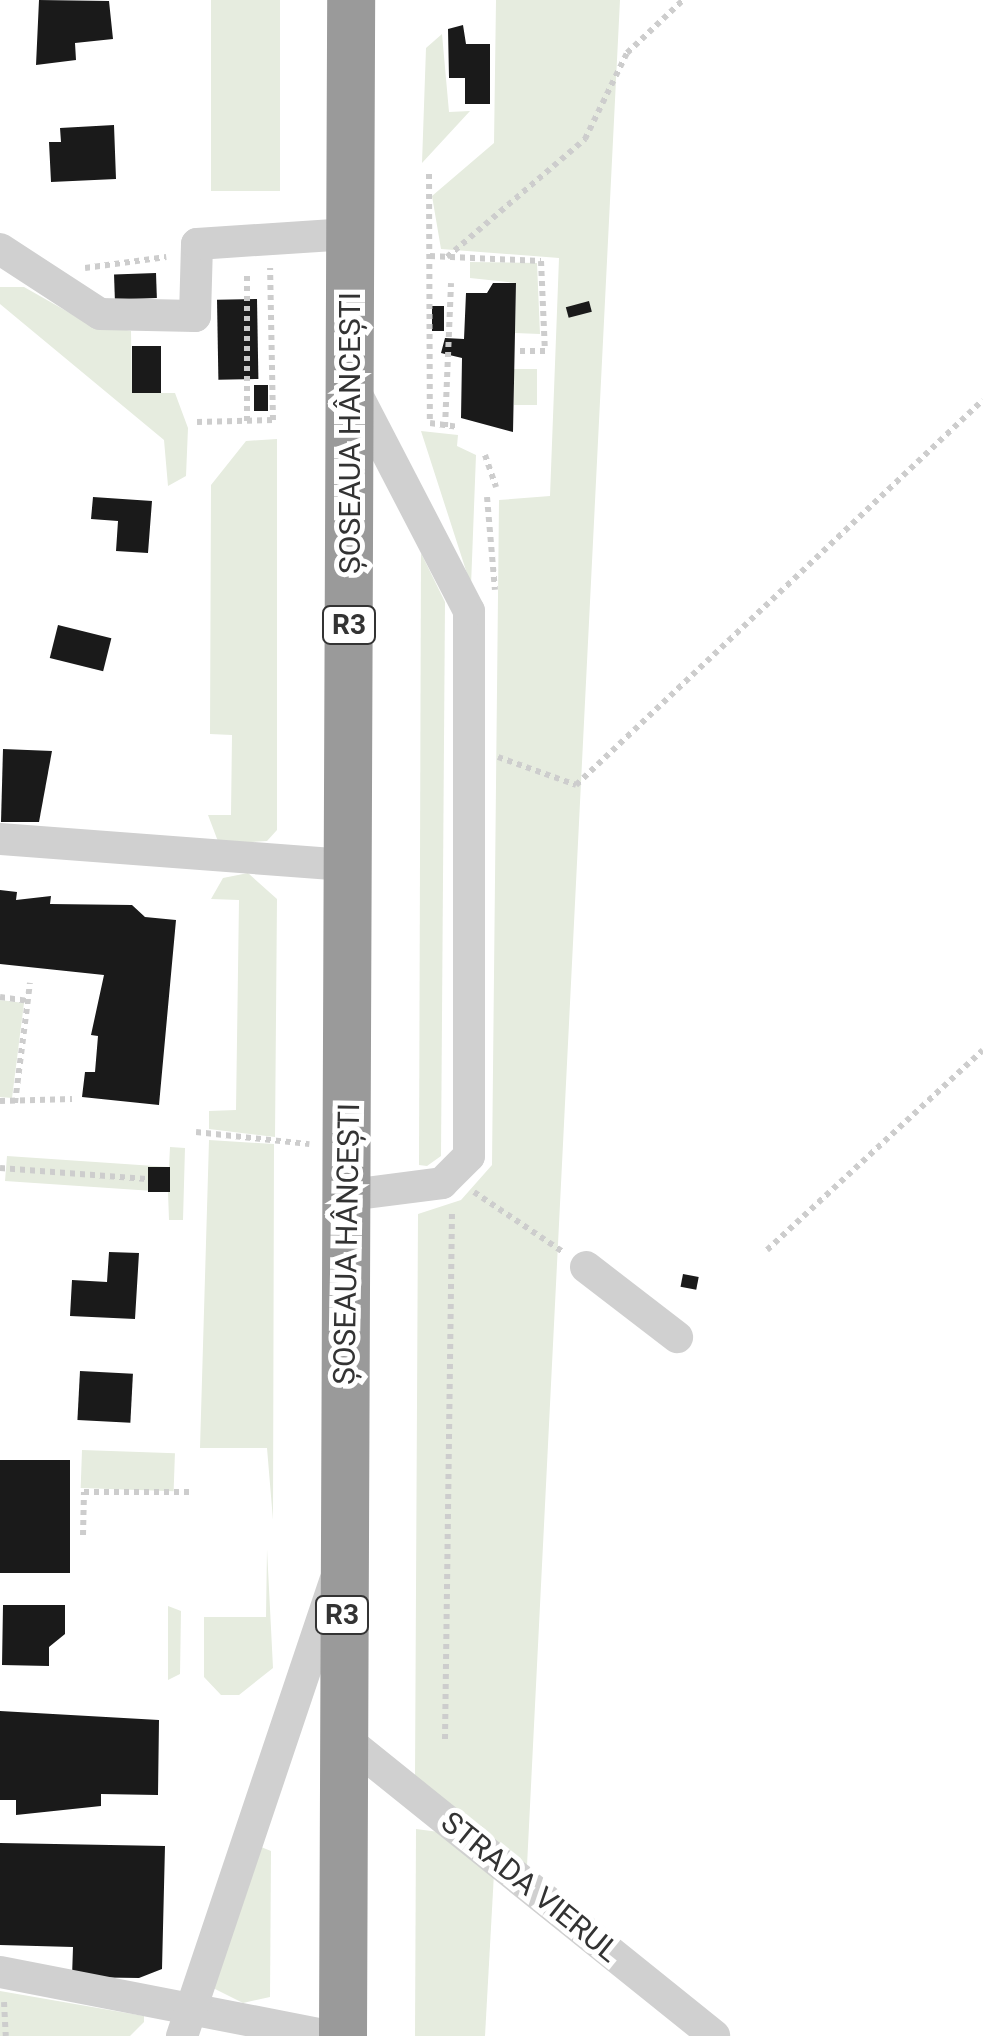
<!DOCTYPE html>
<html>
<head>
<meta charset="utf-8">
<style>
  body { margin:0 }
  #map { position:relative; width:983px; height:2036px; overflow:hidden; background:#fff; font-family:Roboto,sans-serif }
  div>[style] { position:absolute }
  .green>* { inset:0; background:#e6ecdf; transform-origin:0 0 }
  .building>* { inset:0; background:#1a1a1a; transform-origin:0 0 }
  .path>* { height:6px; margin-top:-3px; transform-origin:0; background:repeating-linear-gradient(90deg,#cdcdcd 0 5px,transparent 0 10px) }
  .minor>* { height:32px; margin:-16px; padding:0 16px; transform-origin:16px; border-radius:16px; background:#d0d0d0 }
  .highway>* { height:48px; margin:-24px; padding:0 24px; transform-origin:24px; border-radius:24px; background:#9a9a9a }
  span { translate:-50% -50%; white-space:nowrap; text-align:center; line-height:1.15; -webkit-text-stroke:10px #fff; paint-order:stroke }
  .shield-label span { padding:2px 8px; background:#fff; border:2px solid; border-radius:8px; -webkit-text-stroke-width:0 }
  .shield-label { font-size:28px; color:#333; font-weight:700 }
  .street-label { font-size:30px; color:#333 }
</style>
</head>
<body>
<div id="map">
  <div class="green">
    <div style="left:211px;top:0;width:69px;height:191px"></div>
    <div style="clip-path:polygon(496px 0,620px 0,527px 1866px,415px 1778px,418px 1214px,461px 1200px,492px 1165px,499px 500px,550px 496px,559px 258px,441px 249px,432px 196px,494px 143px)"></div>
    <div style="clip-path:polygon(442px 34px,449px 112px,470px 111px,422px 163px,426px 48px)"></div>
    <div style="clip-path:polygon(470px 262px,537px 263px,540px 334px,515px 333px,516px 283px,470px 278px)"></div>
    <div style="clip-path:polygon(0 287px,24px 287px,84px 321px,131px 331px,132px 393px,175px 393px,188px 428px,186px 476px,168px 486px,164px 440px,0 304px)"></div>
    <div style="left:537px;top:369px;width:36px;height:23px;rotate:90deg"></div>
    <div style="clip-path:polygon(421px 431px,458px 435px,457px 446px,476px 455px,471px 586px)"></div>
    <div style="clip-path:polygon(277px 439px,277px 830px,267px 841px,219px 844px,208px 815px,231px 815px,232px 735px,210px 734px,211px 485px,246px 441px)"></div>
    <div style="clip-path:polygon(421px 553px,445px 602px,441px 1156px,427px 1166px,419px 1165px)"></div>
    <div style="clip-path:polygon(248px 873px,277px 899px,275px 1137px,209px 1129px,209px 1111px,236px 1110px,239px 900px,211px 899px,223px 878px)"></div>
    <div style="clip-path:polygon(0 1000px,24px 1003px,12px 1098px,0 1097px)"></div>
    <div style="clip-path:polygon(209px 1140px,274px 1144px,273px 1520px,267px 1448px,200px 1448px)"></div>
    <div style="clip-path:polygon(170px 1147px,185px 1148px,183px 1220px,169px 1220px,168px 1192px,5px 1181px,7px 1156px,169px 1167px)"></div>
    <div style="left:82px;top:1450px;width:93px;height:38px;rotate:2deg"></div>
    <div style="clip-path:polygon(267px 1549px,273px 1668px,239px 1695px,221px 1695px,204px 1677px,204px 1617px,266px 1617px)"></div>
    <div style="clip-path:polygon(168px 1606px,181px 1611px,180px 1674px,168px 1680px)"></div>
    <div style="clip-path:polygon(416px 1829px,439px 1832px,494px 1873px,485px 2036px,415px 2036px)"></div>
    <div style="clip-path:polygon(261px 1847px,271px 1851px,270px 1997px,243px 2003px,213px 1988px)"></div>
    <div style="clip-path:polygon(0 1991px,144px 2016px,144px 2022px,130px 2036px,0 2036px)"></div>
  </div>
  <div class="building">
    <div style="clip-path:polygon(39px 0,109px 1px,113px 39px,75px 43px,76px 60px,36px 65px)"></div>
    <div style="clip-path:polygon(463px 25px,466px 44px,490px 44px,490px 104px,465px 104px,465px 78px,449px 78px,448px 29px)"></div>
    <div style="clip-path:polygon(114px 125px,116px 179px,51px 182px,49px 142px,61px 142px,60px 128px)"></div>
    <div style="left:156px;top:273px;width:25px;height:42px;rotate:88deg"></div>
    <div style="clip-path:polygon(493px 283px,516px 283px,513px 432px,461px 418px,462px 358px,441px 353px,445px 338px,464px 339px,466px 293px,487px 293px)"></div>
    <div style="left:257px;top:299px;width:80px;height:40px;rotate:89deg"></div>
    <div style="left:589px;top:301px;width:11px;height:24px;rotate:75deg"></div>
    <div style="left:432px;top:306px;width:12px;height:25px"></div>
    <div style="left:132px;top:346px;width:29px;height:47px"></div>
    <div style="left:254px;top:385px;width:14px;height:26px"></div>
    <div style="clip-path:polygon(93px 497px,152px 501px,148px 553px,116px 551px,118px 521px,91px 519px)"></div>
    <div style="left:58px;top:625px;width:55px;height:34px;rotate:14deg"></div>
    <div style="clip-path:polygon(3px 749px,52px 751px,39px 822px,1px 822px)"></div>
    <div style="clip-path:polygon(0 890px,17px 892px,16px 900px,51px 896px,50px 904px,132px 905px,145px 917px,176px 920px,159px 1105px,82px 1097px,85px 1072px,95px 1072px,98px 1036px,91px 1035px,104px 975px,0 964px)"></div>
    <div style="left:148px;top:1167px;width:22px;height:25px"></div>
    <div style="clip-path:polygon(109px 1252px,139px 1253px,135px 1319px,70px 1316px,72px 1280px,107px 1282px)"></div>
    <div style="left:683px;top:1274px;width:16px;height:13px;rotate:11deg"></div>
    <div style="left:80px;top:1371px;width:53px;height:49px;rotate:3deg"></div>
    <div style="left:0;top:1460px;width:70px;height:113px"></div>
    <div style="clip-path:polygon(3px 1605px,65px 1605px,65px 1634px,49px 1647px,49px 1666px,2px 1665px)"></div>
    <div style="clip-path:polygon(0 1711px,159px 1720px,158px 1795px,101px 1794px,101px 1806px,16px 1815px,16px 1800px,0 1800px)"></div>
    <div style="clip-path:polygon(0 1843px,165px 1846px,162px 1969px,139px 1978px,72px 1977px,73px 1947px,0 1945px)"></div>
  </div>
  <div class="path">
    <div style="left:429px;top:174px;width:249px;rotate:89.8deg"></div>
    <div style="left:430px;top:423px;width:29px;rotate:8deg"></div>
    <div style="left:430px;top:256px;width:111px;rotate:2.6deg"></div>
    <div style="left:541px;top:261px;width:90px;rotate:87.5deg"></div>
    <div style="left:545px;top:351px;width:30px;rotate:180deg"></div>
    <div style="left:447px;top:257px;width:182px;rotate:-40.5deg"></div>
    <div style="left:585px;top:139px;width:96px;rotate:-64deg"></div>
    <div style="left:627px;top:53px;width:77px;rotate:-43.4deg"></div>
    <div style="left:85px;top:268px;width:82px;rotate:-7.7deg"></div>
    <div style="left:247px;top:421px;width:150px;rotate:-90deg"></div>
    <div style="left:197px;top:422px;width:76px;rotate:-1.5deg"></div>
    <div style="left:273px;top:420px;width:152px;rotate:-91.1deg"></div>
    <div style="left:445px;top:427px;width:144px;rotate:-87.6deg"></div>
    <div style="left:485px;top:455px;width:34px;rotate:71deg"></div>
    <div style="left:487px;top:497px;width:93px;rotate:85.1deg"></div>
    <div style="left:498px;top:757px;width:83px;rotate:19.7deg"></div>
    <div style="left:576px;top:785px;width:560px;rotate:-43.41deg"></div>
    <div style="left:0;top:997px;width:28px;rotate:8deg"></div>
    <div style="left:0;top:1101px;width:72px;rotate:-1.6deg"></div>
    <div style="left:15px;top:1103px;width:121px;rotate:-82.9deg"></div>
    <div style="left:196px;top:1132px;width:114px;rotate:6.1deg"></div>
    <div style="left:0;top:1168px;width:147px;rotate:4.3deg"></div>
    <div style="left:474px;top:1192px;width:107px;rotate:34deg"></div>
    <div style="left:767px;top:1250px;width:294px;rotate:-42.8deg"></div>
    <div style="left:83px;top:1535px;width:43px;rotate:-88.7deg"></div>
    <div style="left:84px;top:1492px;width:109px"></div>
    <div style="left:445px;top:1739px;width:529px;rotate:-89.24deg"></div>
    <div style="left:4px;top:2002px;width:34px;rotate:87deg"></div>
  </div>
  <div class="minor">
    <div style="left:0;top:249px;width:119px;rotate:33deg"></div>
    <div style="left:100px;top:314px;width:95px;rotate:1.2deg"></div>
    <div style="left:195px;top:316px;width:72px;rotate:-88.4deg"></div>
    <div style="left:197px;top:244px;width:152px;rotate:-3.8deg"></div>
    <div style="left:0;top:839px;width:350px;rotate:4.3deg"></div>
    <div style="left:350px;top:1195px;width:93px;rotate:-7.4deg"></div>
    <div style="left:442px;top:1183px;width:38px;rotate:-45deg"></div>
    <div style="left:469px;top:1156px;width:545px;rotate:-90deg"></div>
    <div style="left:469px;top:611px;width:252px;rotate:-117.4deg"></div>
    <div style="left:586px;top:1267px;width:115px;rotate:37.6deg"></div>
    <div style="left:344px;top:1738px;width:475px;rotate:38.8deg"></div>
    <div style="left:0;top:1972px;width:336px;rotate:11deg"></div>
    <div style="left:182px;top:2036px;width:480px;rotate:-71.4deg"></div>
  </div>
  <div class="highway">
    <div style="left:343px;top:2036px;width:2036px;rotate:-89.77deg"></div>
  </div>
  <div class="shield-label">
    <span style="left:349px;top:625px">R3</span>
    <span style="left:342px;top:1615px">R3</span>
  </div>
  <div class="street-label">
    <span style="left:350px;top:433px;rotate:-90deg">ȘOSEAUA HÂNCEȘTI</span>
    <span style="left:347px;top:1244px;rotate:-89deg">ȘOSEAUA HÂNCEȘTI</span>
    <span style="left:530px;top:1887px;rotate:39deg">STRADA VIERUL</span>
  </div>
</div>
</body>
</html>
